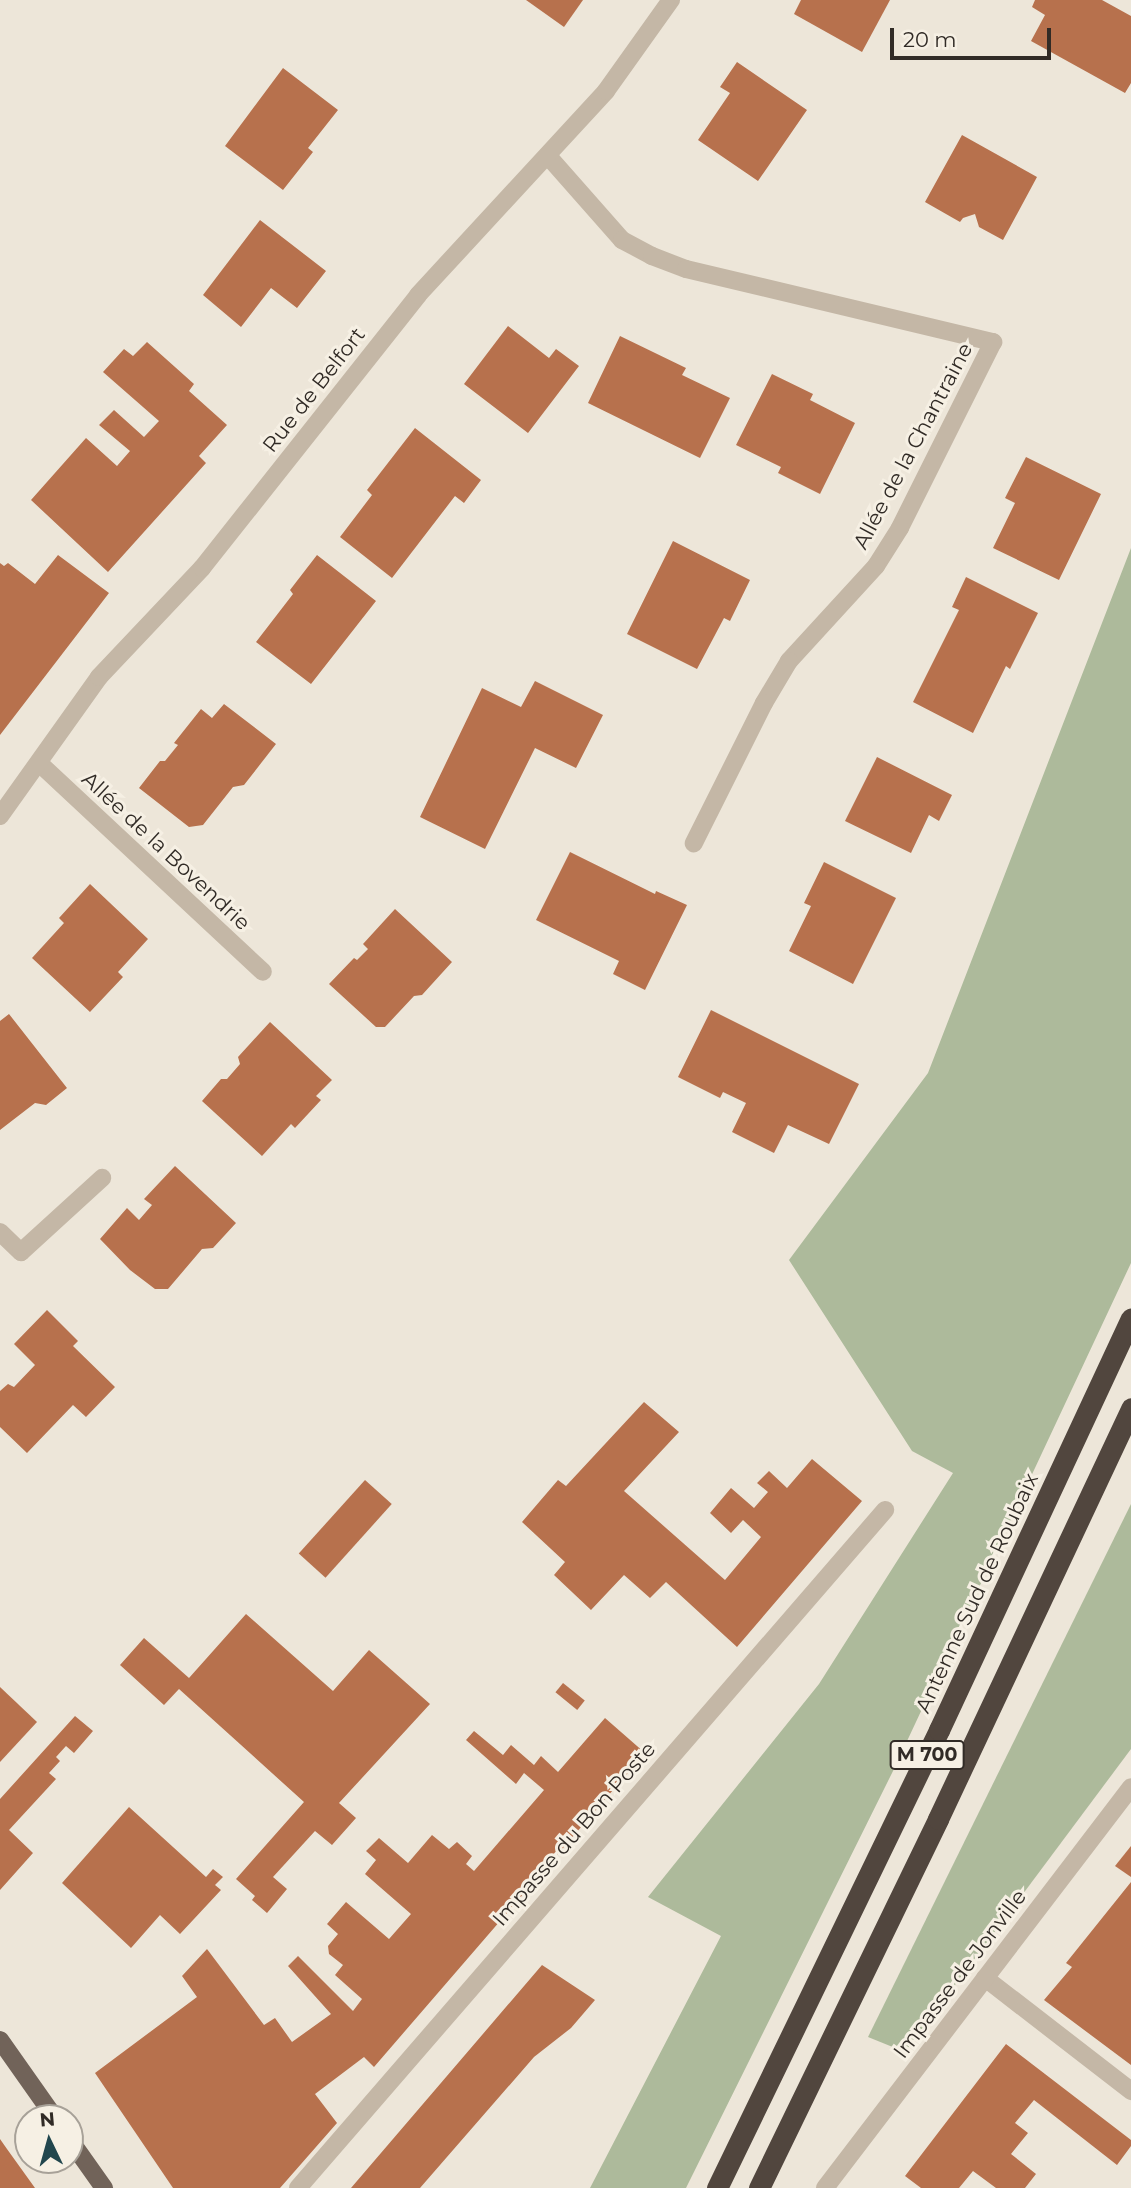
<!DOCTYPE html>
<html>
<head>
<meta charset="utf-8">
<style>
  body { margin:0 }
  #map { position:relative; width:1131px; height:2188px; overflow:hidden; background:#ede6d9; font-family:Montserrat,sans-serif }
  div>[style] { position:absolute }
  .green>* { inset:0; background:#adba9b }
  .building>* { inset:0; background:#b7714d; transform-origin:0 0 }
  .minor>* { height:18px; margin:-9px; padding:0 9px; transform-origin:9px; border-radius:9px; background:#c4b7a6 }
  .major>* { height:18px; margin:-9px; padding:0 9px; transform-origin:9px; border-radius:9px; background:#716359 }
  .highway>* { height:21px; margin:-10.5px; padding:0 10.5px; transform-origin:10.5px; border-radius:10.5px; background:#51463e }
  span { translate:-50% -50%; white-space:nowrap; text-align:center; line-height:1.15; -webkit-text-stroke:6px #f6f0e4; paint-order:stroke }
  .shield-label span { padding:2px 5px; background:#f6f0e4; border:2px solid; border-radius:5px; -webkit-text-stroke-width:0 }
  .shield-label { font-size:19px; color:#312b26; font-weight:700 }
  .street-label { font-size:21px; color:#312b26 }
  .north { position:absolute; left:14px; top:2104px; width:70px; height:70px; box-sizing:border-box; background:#f6f0e4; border:2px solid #a7a198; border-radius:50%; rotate:355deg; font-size:19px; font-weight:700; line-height:28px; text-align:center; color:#312b26 }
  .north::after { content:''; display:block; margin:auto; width:24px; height:32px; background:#21464d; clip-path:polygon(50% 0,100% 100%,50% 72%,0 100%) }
  .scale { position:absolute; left:890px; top:28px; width:161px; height:32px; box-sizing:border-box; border:4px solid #312b26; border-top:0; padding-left:9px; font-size:21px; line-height:24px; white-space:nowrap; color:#312b26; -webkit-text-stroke:5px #f6f0e4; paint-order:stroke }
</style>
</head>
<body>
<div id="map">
  <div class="green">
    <div style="clip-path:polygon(1131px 548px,1131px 1263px,893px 1771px,686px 2188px,590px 2188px,721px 1936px,648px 1897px,819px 1684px,953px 1473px,912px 1451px,789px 1260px,928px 1073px)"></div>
    <div style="clip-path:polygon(1131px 1504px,1131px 1749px,905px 2052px,868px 2037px)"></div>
  </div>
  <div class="building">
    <div style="clip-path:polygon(526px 0,583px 0,564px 27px)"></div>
    <div style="clip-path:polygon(801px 0,890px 0,862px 52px,794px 14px)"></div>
    <div style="clip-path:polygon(1035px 0,1102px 0,1131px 16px,1131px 83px,1125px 93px,1031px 41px,1045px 15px,1032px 7px)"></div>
    <div style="clip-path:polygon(737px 62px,807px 110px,758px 181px,698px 140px,730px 93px,720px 87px)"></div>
    <div style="clip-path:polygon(283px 68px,338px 110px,308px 148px,313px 152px,283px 190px,225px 146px)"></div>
    <div style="clip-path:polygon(962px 135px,1037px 177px,1003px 240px,979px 227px,975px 214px,963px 218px,960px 222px,925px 202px)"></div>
    <div style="clip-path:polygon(260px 220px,326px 271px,297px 308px,271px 288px,241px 327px,203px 295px)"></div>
    <div style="clip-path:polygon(508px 326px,549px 358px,556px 349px,579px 366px,528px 433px,464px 384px)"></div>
    <div style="clip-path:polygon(620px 336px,686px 368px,682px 375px,730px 398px,700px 458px,588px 403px)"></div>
    <div style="clip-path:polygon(147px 342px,194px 384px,189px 391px,227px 425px,199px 456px,206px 463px,108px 572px,31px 500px,86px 438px,117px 466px,130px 451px,99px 425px,114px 410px,144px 437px,159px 421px,103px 372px,124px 349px,133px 356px)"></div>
    <div style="clip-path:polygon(772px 374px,813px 394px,810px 400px,855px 423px,820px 494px,778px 473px,781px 467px,736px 445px)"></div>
    <div style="clip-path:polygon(415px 428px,481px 480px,464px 503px,455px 496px,392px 578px,340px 537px,372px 495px,367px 490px)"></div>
    <div style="clip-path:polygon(1026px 457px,1101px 494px,1059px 580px,993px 548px,1015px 503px,1005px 498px)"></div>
    <div style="clip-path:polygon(673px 541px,750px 580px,730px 621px,724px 618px,697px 669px,627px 634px)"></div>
    <div style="clip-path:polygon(58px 555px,109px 593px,0 735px,0 563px,4px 566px,8px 563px,35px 584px)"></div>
    <div style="clip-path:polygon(317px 555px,376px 601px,311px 684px,256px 642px,293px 594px,290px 590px)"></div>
    <div style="clip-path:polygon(966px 577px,1038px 613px,1010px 669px,1006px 666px,973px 733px,913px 702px,959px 610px,952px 607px)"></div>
    <div style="clip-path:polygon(535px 681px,603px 715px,576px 768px,535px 748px,485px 849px,420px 817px,482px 688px,521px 707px)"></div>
    <div style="clip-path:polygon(224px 704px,276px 744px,244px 785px,233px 787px,203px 825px,189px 827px,139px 788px,160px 761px,165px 761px,178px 745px,174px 743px,201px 709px,212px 718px)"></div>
    <div style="clip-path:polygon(877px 757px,952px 795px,939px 821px,929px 815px,911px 853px,845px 821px)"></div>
    <div style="clip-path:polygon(570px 852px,655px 894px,656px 891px,687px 905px,645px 990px,613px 974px,619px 961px,536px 920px)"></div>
    <div style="clip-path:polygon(824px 862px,896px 898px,853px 984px,789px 951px,811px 906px,804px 903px)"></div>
    <div style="clip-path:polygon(90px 884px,148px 939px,118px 972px,123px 977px,90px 1012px,32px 958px,64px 923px,59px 918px)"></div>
    <div style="clip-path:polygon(395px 909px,452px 962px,422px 995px,414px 996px,385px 1027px,376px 1027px,329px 984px,354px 958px,357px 960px,368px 949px,363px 944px)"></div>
    <div style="clip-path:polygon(711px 1010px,859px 1084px,829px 1144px,788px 1125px,774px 1153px,732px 1132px,746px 1103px,723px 1092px,720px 1098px,678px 1077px)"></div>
    <div style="clip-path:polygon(9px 1014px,67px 1088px,46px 1105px,35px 1103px,0 1130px,0 1021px)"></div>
    <div style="clip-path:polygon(270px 1022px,332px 1080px,316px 1096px,321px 1100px,295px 1128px,291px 1124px,262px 1156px,202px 1101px,221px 1079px,227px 1079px,240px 1064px,238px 1057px)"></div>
    <div style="clip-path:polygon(175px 1166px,236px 1223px,213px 1248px,202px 1249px,168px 1289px,155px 1289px,130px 1270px,100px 1239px,127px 1208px,139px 1220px,152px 1205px,144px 1199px)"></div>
    <div style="clip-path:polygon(47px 1310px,78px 1341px,73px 1346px,115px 1387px,86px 1417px,73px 1405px,27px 1453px,0 1427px,0 1391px,8px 1384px,14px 1387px,35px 1365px,14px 1344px)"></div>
    <div style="clip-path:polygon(644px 1402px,679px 1432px,624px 1491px,725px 1580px,761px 1537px,743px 1520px,731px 1533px,710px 1513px,731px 1488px,754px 1508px,768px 1492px,757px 1483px,769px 1471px,787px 1488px,812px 1459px,862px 1501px,737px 1647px,666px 1582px,650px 1598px,624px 1575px,591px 1610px,554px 1575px,565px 1562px,522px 1522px,558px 1480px,566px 1486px)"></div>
    <div style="left:365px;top:1480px;width:36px;height:99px;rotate:42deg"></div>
    <div style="clip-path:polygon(246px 1614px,333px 1691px,369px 1650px,430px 1704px,339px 1803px,356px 1818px,332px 1845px,315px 1831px,273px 1877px,287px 1889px,267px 1913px,252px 1900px,255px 1896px,236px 1879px,304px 1802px,179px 1689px,164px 1705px,120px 1665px,144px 1638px,189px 1678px)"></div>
    <div style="left:563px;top:1683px;width:28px;height:12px;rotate:39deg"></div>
    <div style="clip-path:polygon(0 1687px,37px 1722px,0 1762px)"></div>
    <div style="clip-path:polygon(75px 1716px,93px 1731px,74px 1753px,66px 1746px,56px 1757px,60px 1761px,49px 1773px,56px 1779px,9px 1830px,33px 1853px,0 1890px,0 1799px)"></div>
    <div style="clip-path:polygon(605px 1718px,645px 1753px,374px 2067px,364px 2057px,315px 2094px,337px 2123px,280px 2188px,173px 2188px,95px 2073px,197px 1997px,182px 1976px,207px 1949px,264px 2025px,275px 2018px,292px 2042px,331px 2014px,288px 1966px,298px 1956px,353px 2011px,362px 1999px,335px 1975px,343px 1965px,329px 1954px,328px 1946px,338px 1934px,327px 1924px,346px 1902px,389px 1939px,411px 1914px,365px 1874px,376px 1860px,366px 1851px,379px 1838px,408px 1863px,432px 1835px,449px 1849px,457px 1842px,472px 1856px,466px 1864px,474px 1871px,544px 1790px,524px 1773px,516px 1784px,466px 1740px,474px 1731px,503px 1755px,511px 1745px,534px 1765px,541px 1756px,558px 1772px)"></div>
    <div style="clip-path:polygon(129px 1807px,206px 1877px,213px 1869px,223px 1877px,215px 1885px,221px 1890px,180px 1934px,160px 1915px,131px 1948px,62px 1883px)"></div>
    <div style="clip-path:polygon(1131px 1846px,1131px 1877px,1115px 1866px)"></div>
    <div style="clip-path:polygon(1131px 1882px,1131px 2065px,1044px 2000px,1072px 1967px,1066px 1963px)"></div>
    <div style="clip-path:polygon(542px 1965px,595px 2000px,571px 2028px,534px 2057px,420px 2188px,351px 2188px)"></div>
    <div style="clip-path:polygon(1006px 2044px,1131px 2140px,1131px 2146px,1117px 2165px,1034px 2100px,1015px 2123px,1028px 2133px,1011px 2154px,1036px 2174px,1025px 2188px,996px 2188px,973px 2171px,959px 2188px,921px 2188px,905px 2176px)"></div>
    <div style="clip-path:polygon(0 2139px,7px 2149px,35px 2188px,0 2188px)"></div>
  </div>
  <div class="minor">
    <div style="left:548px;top:156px;width:112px;rotate:48.6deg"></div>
    <div style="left:622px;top:240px;width:34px;rotate:28deg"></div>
    <div style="left:652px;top:256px;width:36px;rotate:21deg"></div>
    <div style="left:686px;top:269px;width:316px;rotate:13.4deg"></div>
    <div style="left:993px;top:342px;width:208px;rotate:116.6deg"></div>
    <div style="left:900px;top:528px;width:45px;rotate:122.3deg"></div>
    <div style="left:876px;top:566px;width:129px;rotate:132.5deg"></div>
    <div style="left:789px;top:661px;width:49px;rotate:120.8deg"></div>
    <div style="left:764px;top:703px;width:157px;rotate:116.6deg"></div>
    <div style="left:39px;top:763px;width:306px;rotate:43deg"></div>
    <div style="left:0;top:816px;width:171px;rotate:-54.5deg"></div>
    <div style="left:99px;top:677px;width:150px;rotate:-46.6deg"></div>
    <div style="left:202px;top:568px;width:348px;rotate:-51.6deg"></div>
    <div style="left:418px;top:295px;width:277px;rotate:-47.3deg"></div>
    <div style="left:606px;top:91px;width:112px;rotate:-54.5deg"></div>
    <div style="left:0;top:1232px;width:29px;rotate:44deg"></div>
    <div style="left:21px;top:1252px;width:110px;rotate:-42.4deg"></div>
    <div style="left:985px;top:1978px;width:185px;rotate:37.7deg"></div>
    <div style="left:298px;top:2188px;width:897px;rotate:-49.11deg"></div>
    <div style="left:825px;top:2188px;width:504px;rotate:-52.65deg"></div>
  </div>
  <div class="major">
    <div style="left:0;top:2040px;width:95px;rotate:54.8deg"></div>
    <div style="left:70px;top:2140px;width:59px;rotate:54.7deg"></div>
  </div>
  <div class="highway">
    <div style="left:717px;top:2188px;width:509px;rotate:-64.14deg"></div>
    <div style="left:939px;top:1730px;width:454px;rotate:-65deg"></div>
    <div style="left:759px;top:2188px;width:410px;rotate:-64.1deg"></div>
    <div style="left:938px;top:1819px;width:454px;rotate:-64.8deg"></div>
  </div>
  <div class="shield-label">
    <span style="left:927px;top:1755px">M 700</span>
  </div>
  <div class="street-label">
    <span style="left:314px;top:390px;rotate:-52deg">Rue de Belfort</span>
    <span style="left:913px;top:446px;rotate:-62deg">Allée de la Chantraine</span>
    <span style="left:166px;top:851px;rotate:43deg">Allée de la Bovendrie</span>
    <span style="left:977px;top:1593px;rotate:-65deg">Antenne Sud de Roubaix</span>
    <span style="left:574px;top:1834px;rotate:-49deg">Impasse du Bon Poste</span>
    <span style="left:960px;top:1974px;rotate:-53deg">Impasse de Jonville</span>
  </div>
  <div class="north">N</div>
  <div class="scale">20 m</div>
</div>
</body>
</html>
